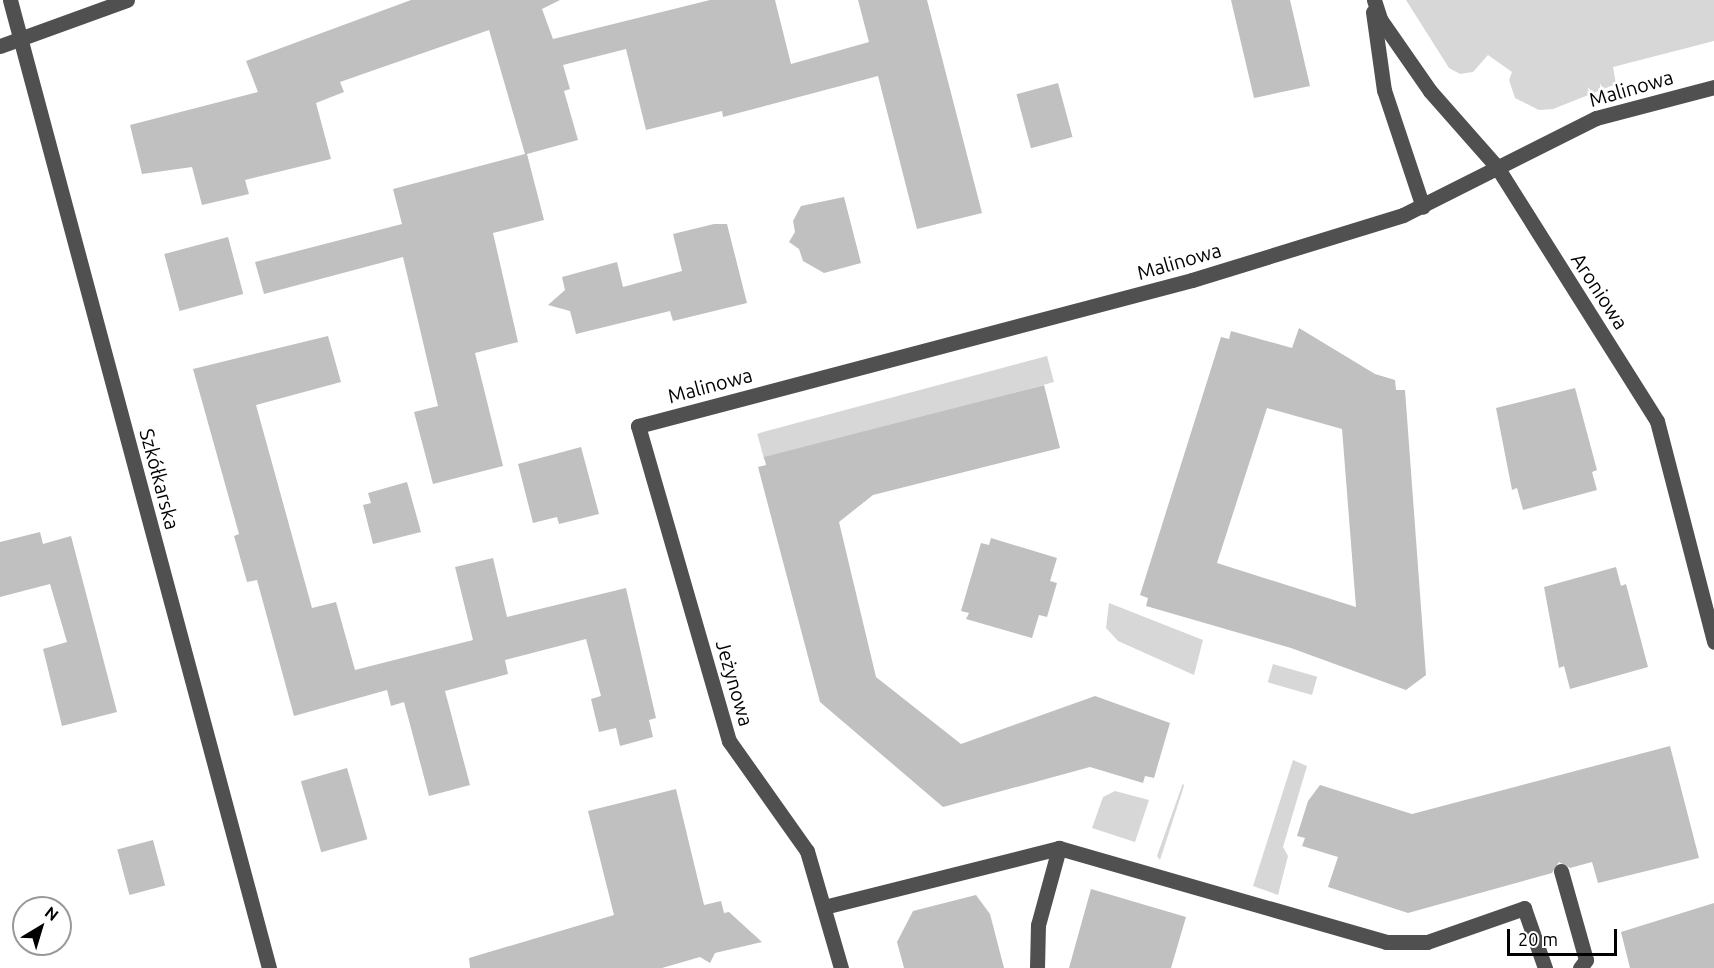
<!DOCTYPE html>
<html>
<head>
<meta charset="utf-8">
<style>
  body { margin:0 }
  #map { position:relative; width:1714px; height:968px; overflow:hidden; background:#fff; font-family:Ubuntu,sans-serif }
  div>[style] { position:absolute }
  .green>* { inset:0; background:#d7d7d7; transform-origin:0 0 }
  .building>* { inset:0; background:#c0c0c0; transform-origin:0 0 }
  .minor>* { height:15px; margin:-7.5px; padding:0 7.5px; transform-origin:7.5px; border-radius:7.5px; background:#505050 }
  span { translate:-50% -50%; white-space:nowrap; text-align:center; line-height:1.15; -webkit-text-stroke:5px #fff; paint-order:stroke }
  .street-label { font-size:20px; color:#000 }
  .north { position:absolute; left:12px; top:896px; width:60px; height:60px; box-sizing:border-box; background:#fff; border:2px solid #999; border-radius:50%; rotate:38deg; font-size:16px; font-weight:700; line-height:24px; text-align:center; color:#000 }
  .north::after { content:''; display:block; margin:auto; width:21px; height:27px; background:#000; clip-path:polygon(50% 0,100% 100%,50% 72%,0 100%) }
  .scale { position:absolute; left:1507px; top:929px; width:110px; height:27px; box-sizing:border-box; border:3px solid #000; border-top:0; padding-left:8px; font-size:18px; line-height:21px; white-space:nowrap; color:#000; -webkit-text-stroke:4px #fff; paint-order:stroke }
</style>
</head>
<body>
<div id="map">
  <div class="green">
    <div style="clip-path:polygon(1406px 0,1714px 0,1714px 41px,1613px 67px,1616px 84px,1553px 109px,1539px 110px,1515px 98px,1509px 80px,1512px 72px,1488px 55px,1473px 72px,1460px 74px,1449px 68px)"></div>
    <div style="left:1047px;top:356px;width:27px;height:300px;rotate:75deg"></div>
    <div style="clip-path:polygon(1109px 603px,1203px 640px,1194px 675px,1118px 641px,1106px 628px)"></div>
    <div style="left:1273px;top:664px;width:46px;height:19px;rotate:16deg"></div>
    <div style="clip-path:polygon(1293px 760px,1307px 766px,1283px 847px,1288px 856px,1278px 895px,1253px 886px)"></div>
    <div style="clip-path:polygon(1183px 783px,1184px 786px,1160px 860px,1157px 856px)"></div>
    <div style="clip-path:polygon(1115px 791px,1149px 800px,1135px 842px,1092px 828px,1103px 797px)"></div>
  </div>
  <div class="building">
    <div style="clip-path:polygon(411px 0,560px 0,542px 9px,553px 39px,710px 0,775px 0,791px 64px,869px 42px,858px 0,927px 0,982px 213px,917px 229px,878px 76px,723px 117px,722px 111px,646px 130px,626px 49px,563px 65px,570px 89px,564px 91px,578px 140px,527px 154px,544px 220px,493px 233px,518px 342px,475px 353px,503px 466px,433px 484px,414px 412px,438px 406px,403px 257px,264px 294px,255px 262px,402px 224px,393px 189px,525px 154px,489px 30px,340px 82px,344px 92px,316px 103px,331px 159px,245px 180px,249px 194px,202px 205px,192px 167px,142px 174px,130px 125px,258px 92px,246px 61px)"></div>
    <div style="clip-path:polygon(1231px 0,1290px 0,1310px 86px,1254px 98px)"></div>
    <div style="left:1058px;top:83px;width:56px;height:43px;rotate:75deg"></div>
    <div style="clip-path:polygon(844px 197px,861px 263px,824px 273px,803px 261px,799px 249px,789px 242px,795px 232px,793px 221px,801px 206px)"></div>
    <div style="clip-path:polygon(714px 224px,727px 224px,747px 303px,673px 321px,670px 311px,576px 334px,570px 311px,548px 305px,565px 290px,562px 277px,617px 262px,623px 287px,682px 271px,673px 234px)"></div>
    <div style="left:228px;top:237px;width:59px;height:66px;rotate:75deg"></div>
    <div style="clip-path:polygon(evenodd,1299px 328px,1375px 374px,1395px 380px,1396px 390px,1405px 390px,1426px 675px,1406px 690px,1291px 648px,1146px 606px,1148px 598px,1140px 595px,1221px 337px,1229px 339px,1231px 331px,1292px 348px,1299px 328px,1267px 408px,1342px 429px,1356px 607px,1217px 563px,1267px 408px)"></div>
    <div style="clip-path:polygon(328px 336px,341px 382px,256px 405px,312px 608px,336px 602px,355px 670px,473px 640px,455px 567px,493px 558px,507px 617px,626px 588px,656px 718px,649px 720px,653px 737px,620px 746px,616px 728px,599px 732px,591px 699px,601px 696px,586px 639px,505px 660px,508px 674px,445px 691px,470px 785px,429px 796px,404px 702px,391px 706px,387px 690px,294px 716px,257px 580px,247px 582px,234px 536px,239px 534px,193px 369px)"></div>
    <div style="clip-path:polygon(1044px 385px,1060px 448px,873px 495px,839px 522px,876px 677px,961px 744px,1095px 696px,1170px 723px,1154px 778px,1145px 776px,1143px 783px,1090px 767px,943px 807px,820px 702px,758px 467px,766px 465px,764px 457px)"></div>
    <div style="clip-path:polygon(1575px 388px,1597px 470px,1592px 472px,1597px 490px,1523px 510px,1517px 488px,1512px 490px,1496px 408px)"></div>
    <div style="clip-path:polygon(581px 447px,599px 514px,559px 524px,557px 517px,533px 523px,518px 464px)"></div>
    <div style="clip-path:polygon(407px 482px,421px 532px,373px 544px,363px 505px,371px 503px,368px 493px)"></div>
    <div style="clip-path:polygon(40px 532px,43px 544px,71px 536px,117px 712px,62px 726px,43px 649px,67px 642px,50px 584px,0 597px,0 542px)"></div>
    <div style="clip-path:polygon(991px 538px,1057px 558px,1050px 581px,1057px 583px,1047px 617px,1039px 615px,1032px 638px,966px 619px,969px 613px,961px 611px,981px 543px,989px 545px)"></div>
    <div style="clip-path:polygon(1616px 567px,1621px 586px,1626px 584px,1648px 667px,1570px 689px,1564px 666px,1559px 668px,1544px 587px)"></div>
    <div style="clip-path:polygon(1670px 746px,1699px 858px,1598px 883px,1592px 862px,1570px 868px,1559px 862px,1552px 873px,1408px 913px,1328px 887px,1338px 857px,1302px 846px,1305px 838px,1297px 836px,1308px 801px,1320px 785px,1412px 814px)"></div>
    <div style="left:347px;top:768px;width:74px;height:48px;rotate:74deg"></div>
    <div style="clip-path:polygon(676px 789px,704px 905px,721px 901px,724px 913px,729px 912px,762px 942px,715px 953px,710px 963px,700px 957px,662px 968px,470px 968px,469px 958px,614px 915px,588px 811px)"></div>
    <div style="left:153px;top:840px;width:47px;height:37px;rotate:75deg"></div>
    <div style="clip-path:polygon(1091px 889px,1186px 917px,1171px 968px,1069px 968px)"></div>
    <div style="clip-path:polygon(976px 895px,990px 914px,1004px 968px,904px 968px,897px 942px,913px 911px)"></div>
    <div style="clip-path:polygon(1714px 903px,1714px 968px,1630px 968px,1621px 932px)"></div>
  </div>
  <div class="minor">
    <div style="left:10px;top:0;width:1002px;rotate:75.02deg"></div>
    <div style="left:1374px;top:0;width:20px;rotate:72deg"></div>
    <div style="left:1380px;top:19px;width:88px;rotate:55.2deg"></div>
    <div style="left:1430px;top:91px;width:101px;rotate:48.6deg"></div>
    <div style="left:1497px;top:167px;width:300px;rotate:57.8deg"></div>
    <div style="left:1657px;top:421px;width:228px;rotate:75.5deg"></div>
    <div style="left:1373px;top:12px;width:79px;rotate:82deg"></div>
    <div style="left:1384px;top:90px;width:123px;rotate:71.6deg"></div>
    <div style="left:0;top:46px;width:135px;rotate:-19.9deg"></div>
    <div style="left:1561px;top:871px;width:92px;rotate:74.3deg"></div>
    <div style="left:1586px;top:960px;width:10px;rotate:127deg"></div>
    <div style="left:824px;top:907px;width:242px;rotate:-14.1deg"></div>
    <div style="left:1059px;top:848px;width:340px;rotate:16deg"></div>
    <div style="left:1386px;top:942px;width:41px"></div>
    <div style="left:1427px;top:942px;width:103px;rotate:-19.3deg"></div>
    <div style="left:1524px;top:908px;width:64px;rotate:70.7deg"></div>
    <div style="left:841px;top:968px;width:122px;rotate:-106.2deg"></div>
    <div style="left:807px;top:851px;width:135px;rotate:-125.3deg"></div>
    <div style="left:729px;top:741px;width:328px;rotate:-106.1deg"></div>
    <div style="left:638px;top:426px;width:573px;rotate:-14.76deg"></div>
    <div style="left:1192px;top:280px;width:221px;rotate:-17.1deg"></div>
    <div style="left:1403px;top:215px;width:216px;rotate:-26.7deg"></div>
    <div style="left:1596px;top:118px;width:122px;rotate:-14.7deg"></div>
    <div style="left:1037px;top:968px;width:43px;rotate:-88.7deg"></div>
    <div style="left:1038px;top:925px;width:80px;rotate:-74.7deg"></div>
  </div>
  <div class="street-label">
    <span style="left:1631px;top:88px;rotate:-16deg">Malinowa</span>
    <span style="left:1179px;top:261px;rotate:-16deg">Malinowa</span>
    <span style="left:1600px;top:291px;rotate:57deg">Aroniowa</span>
    <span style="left:710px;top:385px;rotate:-15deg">Malinowa</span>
    <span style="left:160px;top:479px;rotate:75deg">Szkółkarska</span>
    <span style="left:735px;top:683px;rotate:74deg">Jeżynowa</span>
  </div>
  <div class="north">N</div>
  <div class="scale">20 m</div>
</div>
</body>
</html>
